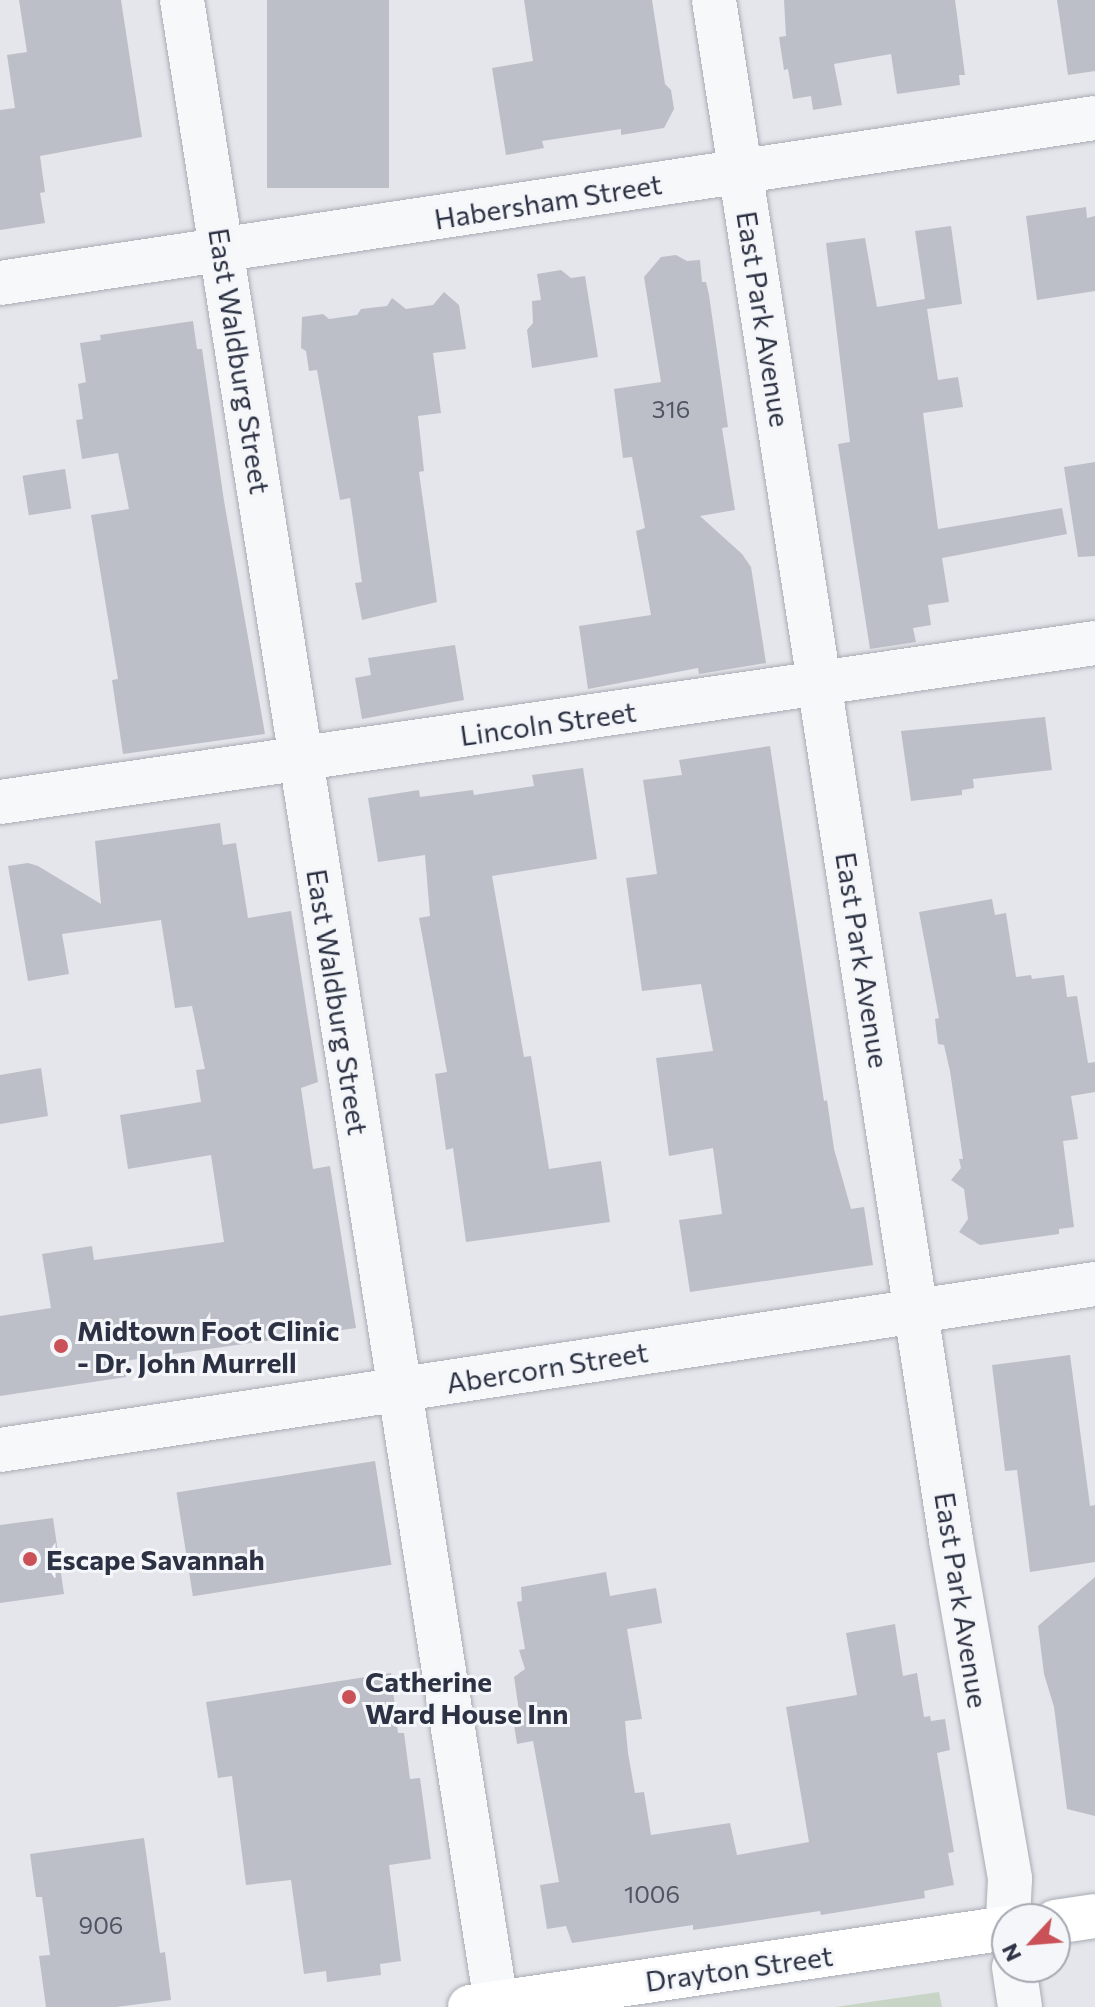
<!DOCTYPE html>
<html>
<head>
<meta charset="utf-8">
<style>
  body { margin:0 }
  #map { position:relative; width:1095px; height:2007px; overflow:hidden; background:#e4e6eb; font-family:Commissioner,sans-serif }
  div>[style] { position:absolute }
  .green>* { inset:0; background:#c8d5c6 }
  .building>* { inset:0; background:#bcbfc8; transform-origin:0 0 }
  .roads { filter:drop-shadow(0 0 2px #a9acb5) drop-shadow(0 0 2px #a9acb5) }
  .minor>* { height:44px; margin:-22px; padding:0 22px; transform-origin:22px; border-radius:22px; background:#f7f8fa }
  .tertiary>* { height:44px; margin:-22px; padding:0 22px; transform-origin:22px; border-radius:22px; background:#f7f8fa }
  .secondary>* { height:44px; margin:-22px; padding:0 22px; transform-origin:22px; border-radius:22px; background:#fff }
  .dots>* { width:22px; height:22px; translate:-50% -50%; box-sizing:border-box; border:4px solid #f4f6f9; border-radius:50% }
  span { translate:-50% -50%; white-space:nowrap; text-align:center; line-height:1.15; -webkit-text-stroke:6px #f4f6f9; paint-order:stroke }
  .number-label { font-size:24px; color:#505564 }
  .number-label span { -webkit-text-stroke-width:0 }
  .street-label { font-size:28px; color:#2c3243 }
  .poi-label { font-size:28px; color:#2c3243; font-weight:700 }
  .left { translate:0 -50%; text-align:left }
  .north { position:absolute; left:991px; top:1903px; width:80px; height:80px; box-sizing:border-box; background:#f4f6f9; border:2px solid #a4a8b0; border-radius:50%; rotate:244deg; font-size:22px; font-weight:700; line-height:32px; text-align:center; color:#2c3243 }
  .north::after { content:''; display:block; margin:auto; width:28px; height:36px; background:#c95157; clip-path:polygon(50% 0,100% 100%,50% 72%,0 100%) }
</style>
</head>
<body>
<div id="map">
  <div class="green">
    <div style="clip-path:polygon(939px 1992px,942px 2007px,835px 2007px)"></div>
  </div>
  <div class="building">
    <div style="clip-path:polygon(19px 0,121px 0,142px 137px,40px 156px,45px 192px,40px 193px,45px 223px,0 230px,0 110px,15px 108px,7px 55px,27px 52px)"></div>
    <div style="left:267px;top:0;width:122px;height:188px"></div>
    <div style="clip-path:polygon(524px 0,652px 0,665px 84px,671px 90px,674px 109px,664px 128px,621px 135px,621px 129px,542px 141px,544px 148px,506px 155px,492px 68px,533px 61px)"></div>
    <div style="clip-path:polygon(784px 0,955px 0,965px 75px,959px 75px,960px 85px,897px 94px,891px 54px,834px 64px,842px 105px,813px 110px,811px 96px,793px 99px,788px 69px,784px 70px,779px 37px,786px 36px)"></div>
    <div style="clip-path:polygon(1057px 0,1095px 0,1095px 71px,1068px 75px)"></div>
    <div style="clip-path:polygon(1086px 207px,1087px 218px,1095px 216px,1095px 291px,1037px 300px,1026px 216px)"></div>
    <div style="clip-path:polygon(951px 226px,962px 304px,927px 309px,938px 380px,958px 377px,963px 407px,923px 413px,938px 529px,1062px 508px,1067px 534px,942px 558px,949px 602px,928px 605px,931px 625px,913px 628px,916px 642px,870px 649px,838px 444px,850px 442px,826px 243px,865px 238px,877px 307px,925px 299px,915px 231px)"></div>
    <div style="clip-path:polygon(676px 255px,687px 261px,700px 260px,702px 282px,706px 282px,709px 295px,728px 427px,722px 428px,735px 510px,700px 516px,742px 554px,751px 567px,766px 663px,699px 674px,698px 668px,588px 689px,579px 626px,651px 615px,636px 531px,645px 528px,632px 457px,623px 458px,614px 389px,661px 382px,644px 277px,661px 257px)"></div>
    <div style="clip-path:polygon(561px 270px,571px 278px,585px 276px,598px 357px,532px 368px,527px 330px,533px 323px,532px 301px,541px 300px,537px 274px)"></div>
    <div style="clip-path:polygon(444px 292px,459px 305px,466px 349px,433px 353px,441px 413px,418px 416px,424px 471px,419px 472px,437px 602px,362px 620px,355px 583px,362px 582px,350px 498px,340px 500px,317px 370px,309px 371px,306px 351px,301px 348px,302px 317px,323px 314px,329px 319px,357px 315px,361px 309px,387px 306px,392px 298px,406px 309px,433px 305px)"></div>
    <div style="clip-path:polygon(193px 321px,197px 349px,202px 349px,224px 501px,265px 734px,123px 754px,112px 680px,118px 679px,91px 515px,129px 509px,118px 453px,82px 459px,76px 420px,83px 419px,78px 384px,86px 382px,80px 343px,101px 340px,100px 335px)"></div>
    <div style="clip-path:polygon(1095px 462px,1095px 556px,1078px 557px,1064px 467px)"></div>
    <div style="left:65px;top:469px;width:40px;height:43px;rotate:81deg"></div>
    <div style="clip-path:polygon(455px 645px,464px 700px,362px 719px,355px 678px,371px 675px,368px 658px)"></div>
    <div style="clip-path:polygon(1045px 717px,1052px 770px,973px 779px,974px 788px,962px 790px,962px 795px,911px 801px,901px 731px)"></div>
    <div style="clip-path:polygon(770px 746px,824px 1101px,827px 1100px,834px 1149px,851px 1209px,864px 1207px,873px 1265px,690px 1292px,679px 1220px,722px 1214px,713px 1148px,669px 1156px,656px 1058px,713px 1051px,701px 984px,642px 991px,626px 878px,657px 874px,643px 780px,682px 775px,679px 760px)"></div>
    <div style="clip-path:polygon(583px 768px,597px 859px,492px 876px,524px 1057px,531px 1056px,549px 1169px,601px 1161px,610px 1222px,466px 1242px,453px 1148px,446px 1150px,435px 1074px,447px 1072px,419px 918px,430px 916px,425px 855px,378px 862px,368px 798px,419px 790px,420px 797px,473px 790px,474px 795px,534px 786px,532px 775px)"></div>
    <div style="clip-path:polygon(220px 823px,223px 845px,236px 843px,248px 918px,291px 911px,318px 1082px,301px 1088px,313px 1169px,330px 1166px,356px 1328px,124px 1361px,126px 1377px,0 1396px,0 1316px,51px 1308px,42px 1254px,92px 1246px,94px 1260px,224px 1242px,211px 1155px,128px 1169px,120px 1115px,201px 1102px,196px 1070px,205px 1069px,192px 1006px,175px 1008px,161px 920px,62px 934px,69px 974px,28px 981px,8px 866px,28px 863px,38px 866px,101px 904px,95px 841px)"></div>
    <div style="clip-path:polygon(992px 899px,995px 915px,1006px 913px,1016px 977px,1031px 975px,1032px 979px,1064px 975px,1067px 997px,1077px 996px,1088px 1063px,1095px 1062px,1095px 1092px,1071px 1096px,1078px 1139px,1063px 1141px,1074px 1227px,1059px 1229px,1059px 1234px,980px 1245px,959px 1232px,968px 1219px,964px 1189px,951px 1180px,961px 1168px,959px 1159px,963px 1159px,950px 1071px,944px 1045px,938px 1044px,935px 1019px,939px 1018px,919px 912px)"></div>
    <div style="clip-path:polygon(41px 1068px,48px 1116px,0 1124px,0 1075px)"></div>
    <div style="clip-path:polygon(1070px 1355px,1090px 1506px,1095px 1505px,1095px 1562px,1030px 1572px,1017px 1470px,1005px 1471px,992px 1365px)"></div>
    <div style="left:375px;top:1461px;width:105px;height:201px;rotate:81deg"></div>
    <div style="clip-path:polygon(53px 1518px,64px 1594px,0 1603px,0 1525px)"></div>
    <div style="clip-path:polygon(606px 1572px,610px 1596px,656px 1588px,662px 1623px,627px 1629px,642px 1719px,625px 1721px,628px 1753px,635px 1793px,644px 1792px,651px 1835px,730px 1823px,737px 1855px,809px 1842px,786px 1707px,857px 1695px,846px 1633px,895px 1624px,903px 1676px,917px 1673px,924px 1717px,930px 1716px,931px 1721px,945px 1719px,950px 1750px,937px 1753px,954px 1852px,948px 1853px,954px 1885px,924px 1891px,925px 1898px,858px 1909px,821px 1915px,820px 1911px,693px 1930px,693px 1925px,572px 1943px,566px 1926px,547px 1929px,540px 1885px,559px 1882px,533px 1741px,517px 1744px,512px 1712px,519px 1711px,514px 1677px,525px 1669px,519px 1650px,525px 1649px,517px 1602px,522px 1601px,521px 1587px)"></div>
    <div style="clip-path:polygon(1095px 1577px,1095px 1816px,1067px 1809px,1054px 1707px,1044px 1674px,1038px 1626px)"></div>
    <div style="clip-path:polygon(391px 1673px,398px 1733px,404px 1733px,410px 1779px,420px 1778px,431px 1859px,389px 1865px,401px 1961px,380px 1964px,381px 1975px,327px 1982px,326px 1971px,304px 1974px,291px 1880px,246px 1885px,232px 1776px,218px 1778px,206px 1702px)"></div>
    <div style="clip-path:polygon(144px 1838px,160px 1953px,165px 1952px,171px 2000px,116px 2007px,46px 2007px,39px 1956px,50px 1955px,42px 1897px,36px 1897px,30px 1854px)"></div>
  </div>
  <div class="roads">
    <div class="minor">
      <div style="left:182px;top:0;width:2027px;rotate:81.09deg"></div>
      <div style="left:714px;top:0;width:1558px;rotate:81.25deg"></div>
      <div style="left:951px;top:1540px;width:344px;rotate:80.1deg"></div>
      <div style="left:1010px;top:1879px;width:40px;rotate:92.9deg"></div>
      <div style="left:0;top:802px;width:1106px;rotate:-8.26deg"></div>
      <div style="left:1014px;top:1967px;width:40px;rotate:81.5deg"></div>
    </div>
    <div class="tertiary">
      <div style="left:0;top:283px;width:1107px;rotate:-8.57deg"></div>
      <div style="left:0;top:1450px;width:1108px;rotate:-8.62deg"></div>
    </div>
    <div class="secondary">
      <div style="left:1055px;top:1922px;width:40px;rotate:-8.5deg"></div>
      <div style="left:470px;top:2007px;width:543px;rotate:-8.37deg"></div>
    </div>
  </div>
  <div class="dots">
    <div style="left:61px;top:1346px;background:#c95157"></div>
    <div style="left:30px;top:1559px;background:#c95157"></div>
    <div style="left:349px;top:1697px;background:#c95157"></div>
  </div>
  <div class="number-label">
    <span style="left:671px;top:409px">316</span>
    <span style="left:652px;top:1894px">1006</span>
    <span style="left:101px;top:1925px">906</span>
  </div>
  <div class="street-label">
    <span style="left:548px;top:201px;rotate:-9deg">Habersham Street</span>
    <span style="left:764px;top:319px;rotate:81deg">East Park Avenue</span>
    <span style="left:240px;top:361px;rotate:81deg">East Waldburg Street</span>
    <span style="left:548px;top:723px;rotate:-8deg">Lincoln Street</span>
    <span style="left:863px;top:960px;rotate:81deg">East Park Avenue</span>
    <span style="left:338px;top:1002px;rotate:81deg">East Waldburg Street</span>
    <span style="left:547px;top:1367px;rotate:-9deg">Abercorn Street</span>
    <span style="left:962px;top:1600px;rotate:81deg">East Park Avenue</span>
    <span style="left:739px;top:1968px;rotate:-8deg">Drayton Street</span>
  </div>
  <div class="poi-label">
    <span class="left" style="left:77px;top:1346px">Midtown Foot Clinic<br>- Dr. John Murrell</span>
    <span class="left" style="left:46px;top:1559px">Escape Savannah</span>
    <span class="left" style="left:365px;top:1697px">Catherine<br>Ward House Inn</span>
  </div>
  <div class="north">N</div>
</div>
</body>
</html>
